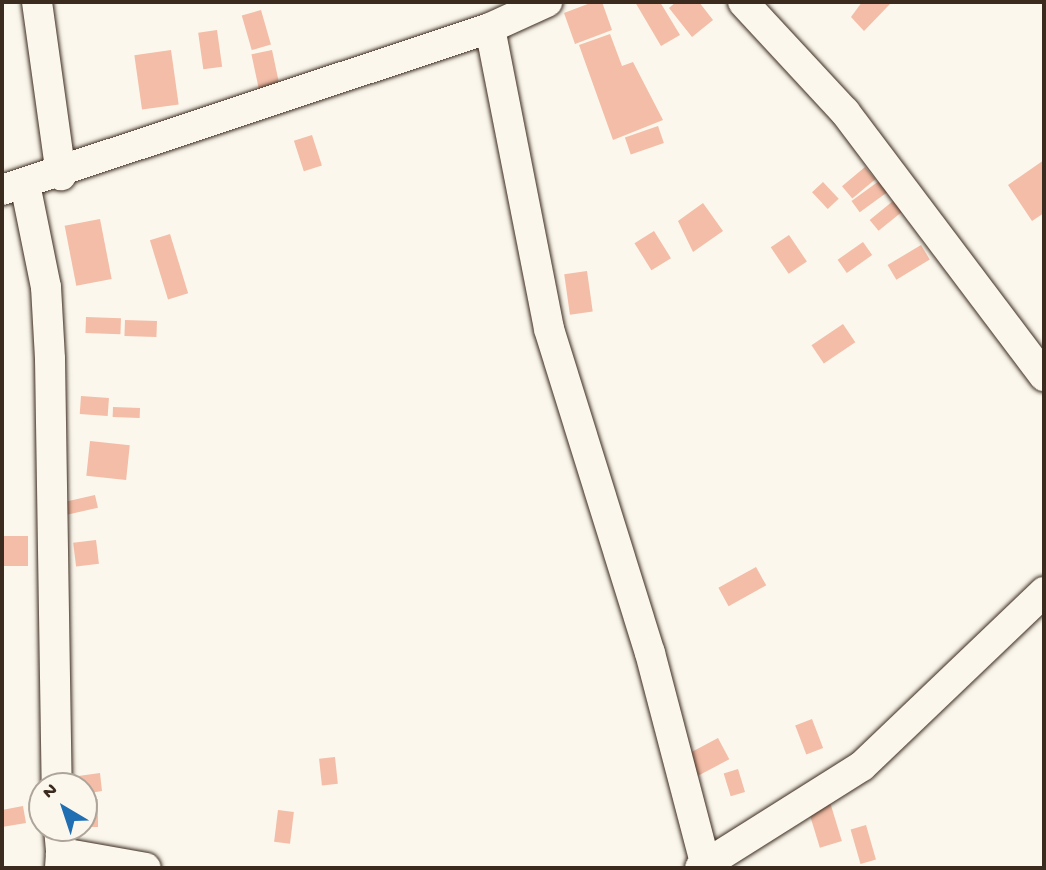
<!DOCTYPE html>
<html>
<head>
<meta charset="utf-8">
<style>
  body { margin:0 }
  #map { position:relative; width:1046px; height:870px; overflow:hidden; background:#fbf7ec; font-family:"Gochi Hand",sans-serif }
  div>[style] { position:absolute }
  .building>* { inset:0; background:#f3bda7; transform-origin:0 0 }
  .roads { filter:drop-shadow(0 0 2px #3b2a1e) drop-shadow(0 0 2px #3b2a1e) }
  .minor>* { height:30px; margin:-15px; padding:0 15px; transform-origin:15px; border-radius:15px; background:#fbf7ec }
  span { translate:-50% -50%; white-space:nowrap; text-align:center; line-height:1.15; -webkit-text-stroke:7px #fbf7ec; paint-order:stroke }
  .frame { position:absolute; inset:0; border:4px solid #3b2a1e; pointer-events:none }
  .north { position:absolute; left:28px; top:772px; width:70px; height:70px; box-sizing:border-box; background:#fbf7ec; border:2px solid #aea59a; border-radius:50%; rotate:321deg; font-size:19px; font-weight:700; line-height:28px; text-align:center; color:#3b2a1e }
  .north::after { content:''; display:block; margin:auto; width:24px; height:32px; background:#1f6fb2; clip-path:polygon(50% 0,100% 100%,50% 72%,0 100%) }
</style>
</head>
<body>
<div id="map">
  <div class="building">
    <div style="clip-path:polygon(593px 2px,602px 2px,612px 30px,575px 44px,564px 13px)"></div>
    <div style="clip-path:polygon(635px 2px,660px 2px,680px 35px,661px 46px)"></div>
    <div style="clip-path:polygon(676px 2px,699px 2px,713px 20px,692px 37px,669px 8px)"></div>
    <div style="clip-path:polygon(862px 2px,890px 4px,864px 31px,851px 17px)"></div>
    <div style="left:261px;top:10px;width:36px;height:20px;rotate:74deg"></div>
    <div style="left:217px;top:30px;width:37px;height:19px;rotate:82deg"></div>
    <div style="clip-path:polygon(610px 34px,622px 66px,633px 62px,663px 120px,613px 140px,579px 45px)"></div>
    <div style="left:171px;top:50px;width:55px;height:37px;rotate:82deg"></div>
    <div style="left:272px;top:50px;width:42px;height:21px;rotate:78deg"></div>
    <div style="left:658px;top:126px;width:18px;height:35px;rotate:71deg"></div>
    <div style="left:312px;top:135px;width:32px;height:19px;rotate:72deg"></div>
    <div style="clip-path:polygon(1044px 160px,1044px 213px,1032px 221px,1008px 185px)"></div>
    <div style="left:865px;top:167px;width:16px;height:30px;rotate:50deg"></div>
    <div style="left:879px;top:181px;width:14px;height:34px;rotate:54deg"></div>
    <div style="left:823px;top:182px;width:23px;height:15px;rotate:47deg"></div>
    <div style="left:893px;top:201px;width:14px;height:30px;rotate:51deg"></div>
    <div style="clip-path:polygon(703px 203px,723px 231px,693px 252px,678px 221px)"></div>
    <div style="left:100px;top:219px;width:61px;height:36px;rotate:79deg"></div>
    <div style="left:654px;top:231px;width:32px;height:23px;rotate:58deg"></div>
    <div style="left:170px;top:234px;width:62px;height:21px;rotate:73deg"></div>
    <div style="left:789px;top:235px;width:32px;height:22px;rotate:56deg"></div>
    <div style="left:863px;top:242px;width:16px;height:31px;rotate:55deg"></div>
    <div style="left:921px;top:245px;width:17px;height:39px;rotate:59deg"></div>
    <div style="left:587px;top:271px;width:41px;height:23px;rotate:82deg"></div>
    <div style="left:86px;top:317px;width:35px;height:16px;rotate:2deg"></div>
    <div style="left:125px;top:320px;width:32px;height:16px;rotate:2deg"></div>
    <div style="left:843px;top:324px;width:22px;height:38px;rotate:56deg"></div>
    <div style="left:81px;top:396px;width:28px;height:18px;rotate:4deg"></div>
    <div style="left:113px;top:407px;width:27px;height:10px;rotate:2deg"></div>
    <div style="left:90px;top:441px;width:40px;height:35px;rotate:6deg"></div>
    <div style="left:95px;top:495px;width:13px;height:35px;rotate:77deg"></div>
    <div style="left:28px;top:536px;width:30px;height:26px;rotate:90deg"></div>
    <div style="left:96px;top:540px;width:24px;height:23px;rotate:83deg"></div>
    <div style="left:756px;top:567px;width:21px;height:43px;rotate:61deg"></div>
    <div style="left:812px;top:719px;width:31px;height:18px;rotate:69deg"></div>
    <div style="left:718px;top:738px;width:24px;height:40px;rotate:62deg"></div>
    <div style="left:335px;top:757px;width:27px;height:16px;rotate:84deg"></div>
    <div style="left:738px;top:769px;width:24px;height:15px;rotate:73deg"></div>
    <div style="clip-path:polygon(100px 773px,102px 791px,84px 794px,84px 786px,65px 786px,64px 778px)"></div>
    <div style="left:98px;top:799px;width:28px;height:14px;rotate:90deg"></div>
    <div style="left:829px;top:799px;width:44px;height:23px;rotate:73deg"></div>
    <div style="clip-path:polygon(23px 806px,26px 823px,2px 827px,2px 810px)"></div>
    <div style="left:278px;top:810px;width:16px;height:32px;rotate:7deg"></div>
    <div style="left:866px;top:825px;width:36px;height:16px;rotate:74deg"></div>
  </div>
  <div class="roads">
    <div class="minor">
      <div style="left:37px;top:2px;width:175px;rotate:82.1deg"></div>
      <div style="left:743px;top:2px;width:150px;rotate:47.2deg"></div>
      <div style="left:845px;top:112px;width:331px;rotate:53deg"></div>
      <div style="left:490px;top:28px;width:307px;rotate:78.9deg"></div>
      <div style="left:549px;top:329px;width:339px;rotate:72.7deg"></div>
      <div style="left:650px;top:653px;width:220px;rotate:75.3deg"></div>
      <div style="left:25px;top:184px;width:105px;rotate:78.5deg"></div>
      <div style="left:46px;top:287px;width:72px;rotate:86.8deg"></div>
      <div style="left:50px;top:359px;width:427px;rotate:89.1deg"></div>
      <div style="left:2px;top:190px;width:514px;rotate:-18.36deg"></div>
      <div style="left:490px;top:28px;width:63px;rotate:-24.5deg"></div>
      <div style="left:59px;top:828px;width:25px;rotate:85deg"></div>
      <div style="left:60px;top:868px;width:15px;rotate:-86deg"></div>
      <div style="left:61px;top:853px;width:86px;rotate:10deg"></div>
      <div style="left:700px;top:868px;width:191px;rotate:-32.2deg"></div>
      <div style="left:862px;top:766px;width:252px;rotate:-43.7deg"></div>
    </div>
  </div>
  <div class="frame"></div>
  <div class="north">N</div>
</div>
</body>
</html>
